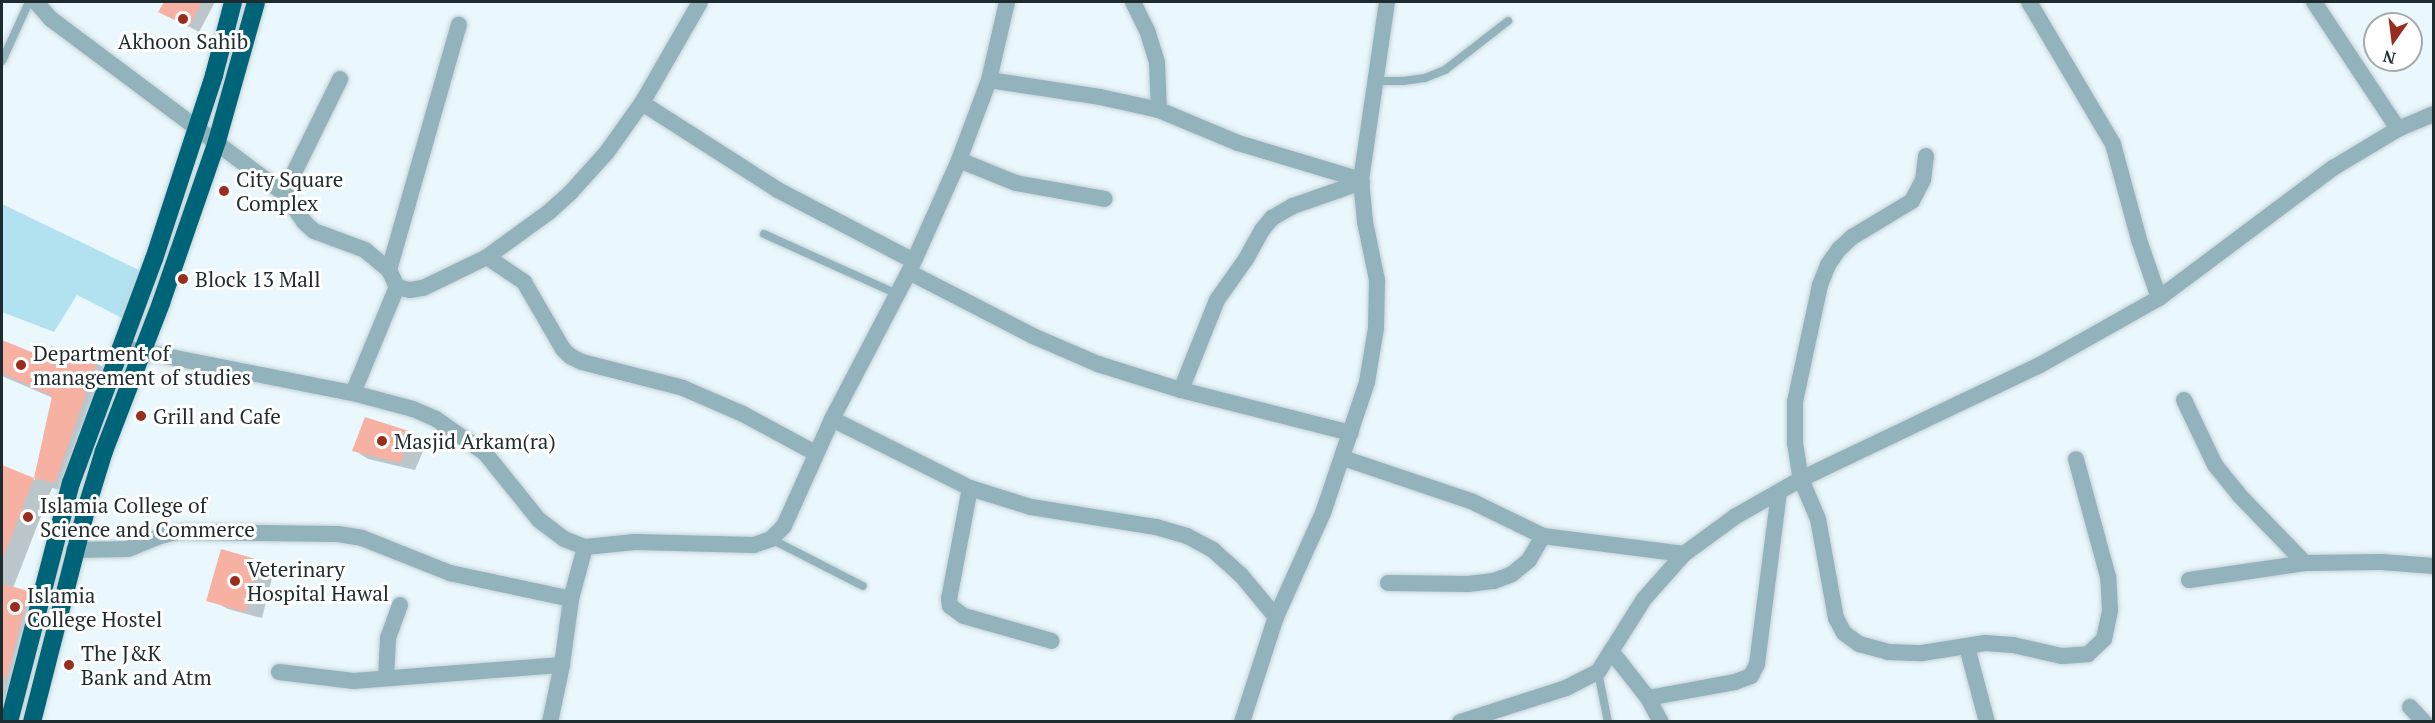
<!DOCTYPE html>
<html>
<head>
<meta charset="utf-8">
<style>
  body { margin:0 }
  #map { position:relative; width:2435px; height:723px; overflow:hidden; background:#eaf8fd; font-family:"PT Serif",serif }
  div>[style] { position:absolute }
  .green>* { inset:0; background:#b2e1f0 }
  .shadow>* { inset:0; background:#0003 }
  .building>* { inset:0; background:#f7b1a3; transform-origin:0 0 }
  .roads { filter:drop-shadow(0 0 2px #c5d3d8) drop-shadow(0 0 2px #c5d3d8) }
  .lane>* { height:8px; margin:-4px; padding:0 4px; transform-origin:4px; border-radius:4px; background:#92b2bc }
  .street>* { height:16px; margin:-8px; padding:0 8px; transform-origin:8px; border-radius:8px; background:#92b2bc }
  .highway>* { height:18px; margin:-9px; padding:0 9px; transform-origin:9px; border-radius:9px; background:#006479 }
  .dots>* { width:16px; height:16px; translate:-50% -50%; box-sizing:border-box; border:3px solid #fff; border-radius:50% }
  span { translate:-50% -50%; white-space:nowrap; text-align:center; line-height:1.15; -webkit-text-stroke:6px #fff; paint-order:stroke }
  .poi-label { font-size:21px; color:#1e2c30 }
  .left { translate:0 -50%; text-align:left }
  .frame { position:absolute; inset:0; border:3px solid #1e2c30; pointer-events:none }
  .north { position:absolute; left:2363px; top:12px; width:60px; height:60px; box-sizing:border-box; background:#fff; border:2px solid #a5abac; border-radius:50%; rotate:194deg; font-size:16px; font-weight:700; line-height:24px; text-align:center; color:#1e2c30 }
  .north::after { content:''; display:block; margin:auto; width:21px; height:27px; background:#972e1e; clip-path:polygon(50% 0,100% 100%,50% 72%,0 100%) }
</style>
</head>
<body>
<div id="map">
  <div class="green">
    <div style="clip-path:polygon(2px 204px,141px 271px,124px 319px,77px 295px,54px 332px,2px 312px)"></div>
  </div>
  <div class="shadow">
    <div style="clip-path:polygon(166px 2px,215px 2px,199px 32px,160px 11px)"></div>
    <div style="clip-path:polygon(2px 342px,47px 360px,96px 363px,115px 374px,73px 493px,52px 488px,13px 588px,29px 593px,47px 603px,2px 722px,2px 467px,35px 480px,53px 398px,2px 376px)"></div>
    <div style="clip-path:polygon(366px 419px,412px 433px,427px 442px,415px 470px,368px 459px,354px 450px)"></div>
    <div style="clip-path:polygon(259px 561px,274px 570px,262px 618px,228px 609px,213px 601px)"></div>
  </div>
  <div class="building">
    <div style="clip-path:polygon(164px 2px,202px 2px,189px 27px,158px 12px)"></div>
    <div style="clip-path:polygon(2px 340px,46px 358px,51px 346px,97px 362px,55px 483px,34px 478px,52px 396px,2px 373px)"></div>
    <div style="clip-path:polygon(365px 417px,412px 432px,400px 463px,352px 451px)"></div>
    <div style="clip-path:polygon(2px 465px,34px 478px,3px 558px,2px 558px)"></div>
    <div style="left:221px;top:549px;width:41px;height:54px;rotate:16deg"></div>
    <div style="clip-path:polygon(2px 584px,29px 591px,7px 678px,2px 678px)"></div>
  </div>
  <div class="roads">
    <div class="lane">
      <div style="left:2px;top:61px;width:65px;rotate:-65.4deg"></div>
      <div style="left:1376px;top:81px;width:27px"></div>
      <div style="left:1403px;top:81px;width:22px;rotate:-8deg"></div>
      <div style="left:1425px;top:78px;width:22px;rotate:-22deg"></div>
      <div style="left:1445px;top:70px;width:80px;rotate:-37.9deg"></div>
      <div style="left:764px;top:234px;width:146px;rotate:24.3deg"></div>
      <div style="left:771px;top:539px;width:103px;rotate:27.1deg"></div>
      <div style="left:1598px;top:672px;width:51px;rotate:78.7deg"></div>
    </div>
    <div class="street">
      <div style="left:36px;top:2px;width:23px;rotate:49deg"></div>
      <div style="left:51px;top:19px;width:291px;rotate:36.8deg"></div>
      <div style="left:284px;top:193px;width:35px;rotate:55deg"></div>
      <div style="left:304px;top:222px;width:13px;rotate:42deg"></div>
      <div style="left:314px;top:231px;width:54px;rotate:20.4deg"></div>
      <div style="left:365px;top:250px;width:31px;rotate:40deg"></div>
      <div style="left:389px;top:270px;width:19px;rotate:65deg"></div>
      <div style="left:397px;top:287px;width:13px;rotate:13deg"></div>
      <div style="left:410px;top:290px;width:13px;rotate:-9deg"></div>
      <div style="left:423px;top:288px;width:71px;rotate:-25.8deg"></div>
      <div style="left:487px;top:257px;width:77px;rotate:-36deg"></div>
      <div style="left:549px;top:212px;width:30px;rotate:-42deg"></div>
      <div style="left:571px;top:192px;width:54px;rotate:-48deg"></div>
      <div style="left:607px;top:152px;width:60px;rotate:-54.5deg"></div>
      <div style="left:642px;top:103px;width:116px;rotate:-60.1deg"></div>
      <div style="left:1133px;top:2px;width:34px;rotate:64deg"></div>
      <div style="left:1148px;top:33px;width:31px;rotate:73deg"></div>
      <div style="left:1157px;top:63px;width:47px;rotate:87.6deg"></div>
      <div style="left:2029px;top:2px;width:165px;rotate:59.4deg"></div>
      <div style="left:2113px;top:144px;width:99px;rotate:74.8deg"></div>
      <div style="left:2139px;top:240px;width:61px;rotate:71deg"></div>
      <div style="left:2314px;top:2px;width:152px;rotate:56.5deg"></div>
      <div style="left:989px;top:80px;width:112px;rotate:8.7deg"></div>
      <div style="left:1100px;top:97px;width:60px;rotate:12.4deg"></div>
      <div style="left:1159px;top:110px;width:86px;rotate:22.7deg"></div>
      <div style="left:1238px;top:143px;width:128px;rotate:16.7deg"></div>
      <div style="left:642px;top:103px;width:161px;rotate:32.6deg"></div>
      <div style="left:778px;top:190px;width:153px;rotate:27.6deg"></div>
      <div style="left:1926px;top:156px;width:24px;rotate:97deg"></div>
      <div style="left:1923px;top:180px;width:24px;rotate:118deg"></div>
      <div style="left:1912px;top:201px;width:70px;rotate:149deg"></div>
      <div style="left:1852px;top:237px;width:18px;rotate:137deg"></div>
      <div style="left:1839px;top:249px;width:19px;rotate:125deg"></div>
      <div style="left:1828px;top:265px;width:22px;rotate:112deg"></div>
      <div style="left:1820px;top:285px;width:120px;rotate:102.1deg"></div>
      <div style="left:1795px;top:402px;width:41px;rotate:90deg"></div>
      <div style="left:1795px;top:443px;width:36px;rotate:81deg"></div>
      <div style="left:1801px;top:479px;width:43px;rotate:67deg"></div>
      <div style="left:1818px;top:519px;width:101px;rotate:79.7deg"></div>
      <div style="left:1836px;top:618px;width:17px;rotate:62deg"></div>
      <div style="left:1844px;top:633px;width:19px;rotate:36deg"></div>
      <div style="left:1859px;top:644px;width:30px;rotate:15deg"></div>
      <div style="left:1888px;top:652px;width:34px;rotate:2deg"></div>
      <div style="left:1922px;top:653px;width:64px;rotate:-9deg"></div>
      <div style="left:1985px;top:643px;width:28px;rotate:4deg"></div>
      <div style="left:2013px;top:645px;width:50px;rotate:12.7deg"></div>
      <div style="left:2062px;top:656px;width:26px;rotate:-4deg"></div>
      <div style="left:2088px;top:654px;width:22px;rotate:-43deg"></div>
      <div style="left:2104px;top:639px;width:30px;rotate:-78deg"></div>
      <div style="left:2110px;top:610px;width:33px;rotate:-93deg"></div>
      <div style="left:2108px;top:577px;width:122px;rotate:-105.2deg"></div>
      <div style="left:959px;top:160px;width:61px;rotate:22deg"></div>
      <div style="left:1016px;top:183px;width:90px;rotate:10.2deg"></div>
      <div style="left:284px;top:193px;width:127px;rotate:-63.8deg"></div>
      <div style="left:487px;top:257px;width:45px;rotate:34deg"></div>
      <div style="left:524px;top:282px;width:78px;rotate:59.8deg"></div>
      <div style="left:563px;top:349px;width:10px;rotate:45deg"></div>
      <div style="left:570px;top:356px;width:13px;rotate:27deg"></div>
      <div style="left:582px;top:362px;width:104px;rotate:14.4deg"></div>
      <div style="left:683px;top:388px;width:65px;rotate:23.4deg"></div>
      <div style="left:743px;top:414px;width:82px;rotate:28.4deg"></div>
      <div style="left:389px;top:270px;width:255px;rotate:-74.1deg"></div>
      <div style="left:909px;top:272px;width:140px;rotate:27.3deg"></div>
      <div style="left:1033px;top:336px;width:71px;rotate:23.3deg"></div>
      <div style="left:1098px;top:364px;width:87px;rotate:17.4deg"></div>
      <div style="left:1181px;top:390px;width:175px;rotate:14.2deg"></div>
      <div style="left:120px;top:347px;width:237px;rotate:11.2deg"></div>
      <div style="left:353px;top:393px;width:62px;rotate:14.9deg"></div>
      <div style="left:413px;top:409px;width:25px;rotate:23deg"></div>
      <div style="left:436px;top:419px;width:60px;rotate:34.8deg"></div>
      <div style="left:485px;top:453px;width:86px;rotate:51.1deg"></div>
      <div style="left:539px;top:520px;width:31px;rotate:37deg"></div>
      <div style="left:564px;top:539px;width:22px;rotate:21deg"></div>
      <div style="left:1181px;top:390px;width:97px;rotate:-68.2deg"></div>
      <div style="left:1217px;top:300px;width:50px;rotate:-54.7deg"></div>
      <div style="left:1246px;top:259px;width:33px;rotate:-61deg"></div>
      <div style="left:1262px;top:230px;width:16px;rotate:-50deg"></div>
      <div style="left:1272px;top:218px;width:24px;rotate:-30deg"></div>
      <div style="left:1293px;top:206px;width:73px;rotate:-19.2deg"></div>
      <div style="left:353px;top:393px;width:115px;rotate:-67.5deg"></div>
      <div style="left:2184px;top:400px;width:72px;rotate:64.5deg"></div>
      <div style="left:2215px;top:465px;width:38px;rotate:51deg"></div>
      <div style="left:2239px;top:495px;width:95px;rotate:45.9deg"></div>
      <div style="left:832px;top:419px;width:154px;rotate:26.6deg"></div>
      <div style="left:970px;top:488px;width:64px;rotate:17.3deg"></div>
      <div style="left:1031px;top:507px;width:127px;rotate:9.1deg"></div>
      <div style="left:1156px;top:527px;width:32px;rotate:16deg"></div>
      <div style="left:1187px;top:536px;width:30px;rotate:28deg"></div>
      <div style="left:1213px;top:550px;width:38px;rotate:42deg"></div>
      <div style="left:1241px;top:575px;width:55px;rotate:50.2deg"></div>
      <div style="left:1343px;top:458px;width:135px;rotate:18.6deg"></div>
      <div style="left:1471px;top:501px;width:80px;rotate:25.9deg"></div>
      <div style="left:1543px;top:536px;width:142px;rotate:7.3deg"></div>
      <div style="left:970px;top:488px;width:113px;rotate:100.7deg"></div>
      <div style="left:949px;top:599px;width:7px;rotate:82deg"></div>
      <div style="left:950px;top:606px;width:17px;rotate:36deg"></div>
      <div style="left:964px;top:616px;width:91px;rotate:15.9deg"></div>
      <div style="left:74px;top:550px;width:54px;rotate:-1.1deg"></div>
      <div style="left:128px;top:549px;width:35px;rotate:-22deg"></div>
      <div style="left:160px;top:536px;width:18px;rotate:-13deg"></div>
      <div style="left:178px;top:532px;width:160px;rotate:0.7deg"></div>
      <div style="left:338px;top:534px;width:24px;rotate:9deg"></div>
      <div style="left:362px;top:538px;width:95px;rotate:21.7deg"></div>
      <div style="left:450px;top:573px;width:124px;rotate:12.1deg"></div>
      <div style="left:2189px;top:580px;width:117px;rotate:-8.3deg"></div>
      <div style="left:2305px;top:563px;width:76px;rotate:-0.8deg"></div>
      <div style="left:2381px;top:562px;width:53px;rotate:4.3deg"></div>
      <div style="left:1388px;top:583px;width:80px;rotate:0.7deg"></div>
      <div style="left:1468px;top:584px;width:26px;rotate:-7deg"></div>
      <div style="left:1494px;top:581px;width:19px;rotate:-21deg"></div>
      <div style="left:1512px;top:574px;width:22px;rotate:-39deg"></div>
      <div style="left:1529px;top:560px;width:28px;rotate:-60deg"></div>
      <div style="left:1967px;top:647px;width:78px;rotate:75.1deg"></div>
      <div style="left:1611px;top:651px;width:60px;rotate:51.8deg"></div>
      <div style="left:1648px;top:698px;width:27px;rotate:62deg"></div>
      <div style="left:279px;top:672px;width:75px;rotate:6.9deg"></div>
      <div style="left:353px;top:681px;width:210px;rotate:-4.4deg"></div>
      <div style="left:386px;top:677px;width:39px;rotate:-87deg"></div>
      <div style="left:388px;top:638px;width:35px;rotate:-70deg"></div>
      <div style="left:1648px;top:698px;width:88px;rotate:-10.4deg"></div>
      <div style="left:1735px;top:682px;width:17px;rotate:-21deg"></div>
      <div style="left:1751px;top:676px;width:13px;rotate:-63deg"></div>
      <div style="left:1757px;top:664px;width:172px;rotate:-82.7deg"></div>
      <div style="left:2410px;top:707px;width:21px;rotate:47deg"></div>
      <div style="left:550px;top:722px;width:58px;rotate:-78.1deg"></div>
      <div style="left:562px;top:665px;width:67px;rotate:-82.2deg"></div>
      <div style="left:571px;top:599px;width:54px;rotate:-74.9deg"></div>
      <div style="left:585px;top:547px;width:50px;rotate:-5.7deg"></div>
      <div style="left:635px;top:542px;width:119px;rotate:1.4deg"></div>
      <div style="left:754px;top:545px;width:18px;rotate:-19deg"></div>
      <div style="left:771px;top:539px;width:18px;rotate:-45deg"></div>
      <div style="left:784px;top:526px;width:117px;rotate:-65.8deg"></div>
      <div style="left:832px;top:419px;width:166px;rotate:-62.4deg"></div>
      <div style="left:909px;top:272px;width:123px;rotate:-65.9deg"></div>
      <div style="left:959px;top:160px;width:85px;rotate:-69.4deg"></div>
      <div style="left:989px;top:80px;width:80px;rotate:-77deg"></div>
      <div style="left:1242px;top:722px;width:110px;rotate:-72.1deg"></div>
      <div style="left:1276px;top:617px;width:114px;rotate:-65.7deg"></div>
      <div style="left:1323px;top:513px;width:138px;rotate:-71.4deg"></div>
      <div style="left:1367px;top:382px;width:55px;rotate:-80.5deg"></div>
      <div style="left:1376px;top:328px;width:48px;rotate:-88.8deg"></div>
      <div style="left:1377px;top:280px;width:59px;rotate:-101.7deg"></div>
      <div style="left:1365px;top:222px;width:42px;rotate:-95.4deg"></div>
      <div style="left:1361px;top:180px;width:180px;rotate:-81.7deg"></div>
      <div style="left:1460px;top:722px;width:111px;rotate:-17.8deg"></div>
      <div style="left:1566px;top:688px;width:36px;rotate:-27deg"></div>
      <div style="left:1598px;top:672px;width:86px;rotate:-57.8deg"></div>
      <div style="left:1644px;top:599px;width:60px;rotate:-48.4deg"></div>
      <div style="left:1684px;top:554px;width:64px;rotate:-36.2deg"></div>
      <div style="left:1736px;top:516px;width:75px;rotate:-29.6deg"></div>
      <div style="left:1801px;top:479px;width:263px;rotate:-25.5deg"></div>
      <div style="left:2038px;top:366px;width:139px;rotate:-29.3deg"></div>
      <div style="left:2159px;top:298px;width:217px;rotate:-36.8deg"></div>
      <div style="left:2333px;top:168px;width:76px;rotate:-31deg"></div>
      <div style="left:2398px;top:129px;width:39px;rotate:-23deg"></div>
    </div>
    <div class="highway">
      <div style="left:9px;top:722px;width:247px;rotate:-75.5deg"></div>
      <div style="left:71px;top:483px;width:239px;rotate:-69.7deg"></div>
      <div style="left:154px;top:259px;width:194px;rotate:-71.9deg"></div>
      <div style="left:214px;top:75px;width:75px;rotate:-75.4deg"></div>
      <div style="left:32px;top:722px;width:226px;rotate:-75.7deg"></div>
      <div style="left:88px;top:503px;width:54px;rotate:-72.9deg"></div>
      <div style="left:104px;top:451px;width:159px;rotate:-68.9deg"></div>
      <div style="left:161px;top:303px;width:171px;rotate:-70.9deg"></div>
      <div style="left:217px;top:141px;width:144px;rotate:-74.3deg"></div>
    </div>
  </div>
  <div class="dots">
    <div style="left:183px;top:19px;background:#972e1e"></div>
    <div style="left:224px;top:191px;background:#972e1e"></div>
    <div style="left:183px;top:279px;background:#972e1e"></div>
    <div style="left:21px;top:365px;background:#972e1e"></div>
    <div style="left:141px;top:416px;background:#972e1e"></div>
    <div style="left:382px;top:441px;background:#972e1e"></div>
    <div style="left:28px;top:517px;background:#972e1e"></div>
    <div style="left:235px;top:581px;background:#972e1e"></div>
    <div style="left:15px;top:607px;background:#972e1e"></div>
    <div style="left:69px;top:665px;background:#972e1e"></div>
  </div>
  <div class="poi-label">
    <span style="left:183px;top:41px">Akhoon Sahib</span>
    <span class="left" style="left:236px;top:191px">City Square<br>Complex</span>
    <span class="left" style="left:195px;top:279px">Block 13 Mall</span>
    <span class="left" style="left:33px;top:365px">Department of<br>management of studies</span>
    <span class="left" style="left:153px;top:416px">Grill and Cafe</span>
    <span class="left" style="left:394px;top:441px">Masjid Arkam(ra)</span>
    <span class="left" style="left:40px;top:517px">Islamia College of<br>Science and Commerce</span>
    <span class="left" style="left:247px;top:581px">Veterinary<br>Hospital Hawal</span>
    <span class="left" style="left:27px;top:607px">Islamia<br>College Hostel</span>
    <span class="left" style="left:81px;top:665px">The J&amp;K<br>Bank and Atm</span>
  </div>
  <div class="frame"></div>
  <div class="north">N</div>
</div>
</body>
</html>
